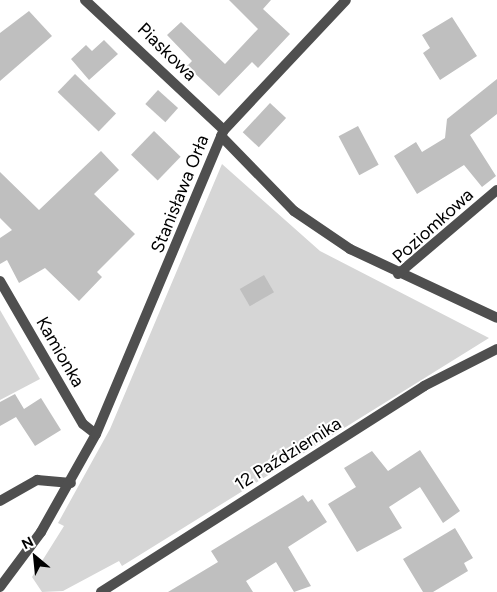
<!DOCTYPE html>
<html>
<head>
<meta charset="utf-8">
<style>
  body { margin:0 }
  #map { position:relative; width:497px; height:592px; overflow:hidden; background:#fff; font-family:Figtree,sans-serif }
  div>[style] { position:absolute }
  .green>* { inset:0; background:#d6d6d6 }
  .building>* { inset:0; background:#bfbfbf; transform-origin:0 0 }
  .minor>* { height:10px; margin:-5px; padding:0 5px; transform-origin:5px; border-radius:5px; background:#4f4f4f }
  span { translate:-50% -50%; white-space:nowrap; text-align:center; line-height:1.15; -webkit-text-stroke:4px #fff; paint-order:stroke }
  .street-label { font-size:18px; color:#000 }
  .north { position:absolute; left:10px; top:532px; width:50px; height:50px; -webkit-text-stroke:4px #fff; paint-order:stroke; rotate:332deg; font-size:14px; font-weight:700; line-height:20px; text-align:center; color:#000 }
  .north::after { content:''; display:block; margin:auto; width:18px; height:22px; background:#000; clip-path:polygon(50% 0,100% 100%,50% 72%,0 100%) }
</style>
</head>
<body>
<div id="map">
  <div class="green">
    <div style="clip-path:polygon(222px 164px,320px 251px,489px 338px,122px 566px,119px 561px,63px 591px,42px 592px,32px 577px,64px 526px,58px 523px,110px 429px)"></div>
    <div style="clip-path:polygon(0 310px,40px 379px,0 400px)"></div>
  </div>
  <div class="building">
    <div style="clip-path:polygon(229px 0,271px 0,263px 9px,290px 34px,258px 68px,252px 62px,219px 96px,187px 66px,192px 61px,167px 35px,181px 22px,225px 64px,258px 29px)"></div>
    <div style="clip-path:polygon(29px 11px,52px 36px,0 81px,0 33px)"></div>
    <div style="clip-path:polygon(452px 17px,477px 56px,440px 80px,423px 53px,430px 48px,422px 35px)"></div>
    <div style="clip-path:polygon(104px 40px,118px 54px,89px 80px,71px 59px,86px 45px,92px 51px)"></div>
    <div style="left:75px;top:74px;width:57px;height:25px;rotate:44deg"></div>
    <div style="clip-path:polygon(497px 79px,497px 114px,470px 135px,496px 176px,482px 187px,464px 165px,417px 194px,394px 156px,416px 142px,422px 152px,445px 138px,447px 119px)"></div>
    <div style="left:158px;top:90px;width:27px;height:19px;rotate:42deg"></div>
    <div style="left:270px;top:103px;width:22px;height:40px;rotate:43deg"></div>
    <div style="left:358px;top:126px;width:44px;height:22px;rotate:62deg"></div>
    <div style="left:154px;top:131px;width:37px;height:33px;rotate:44deg"></div>
    <div style="clip-path:polygon(101px 151px,119px 170px,94px 194px,135px 234px,97px 272px,102px 277px,79px 301px,45px 268px,19px 283px,7px 260px,0 264px,0 238px,12px 230px,0 218px,0 172px,39px 210px)"></div>
    <div style="left:264px;top:275px;width:20px;height:28px;rotate:60deg"></div>
    <div style="clip-path:polygon(15px 394px,24px 409px,41px 398px,61px 430px,35px 446px,16px 417px,0 426px,0 402px)"></div>
    <div style="clip-path:polygon(420px 450px,460px 511px,443px 523px,420px 487px,389px 507px,402px 528px,357px 552px,328px 504px,356px 487px,344px 468px,372px 451px,388px 471px)"></div>
    <div style="clip-path:polygon(303px 495px,308px 502px,312px 499px,327px 522px,288px 547px,311px 586px,294px 592px,276px 562px,246px 581px,253px 592px,168px 592px,218px 562px,211px 551px)"></div>
    <div style="clip-path:polygon(455px 528px,473px 558px,464px 563px,468px 571px,433px 592px,423px 592px,403px 559px)"></div>
  </div>
  <div class="minor">
    <div style="left:85px;top:0;width:190px;rotate:43.1deg"></div>
    <div style="left:221px;top:136px;width:105px;rotate:45.8deg"></div>
    <div style="left:294px;top:211px;width:68px;rotate:34.2deg"></div>
    <div style="left:350px;top:249px;width:162px;rotate:25.1deg"></div>
    <div style="left:398px;top:274px;width:130px;rotate:-40.3deg"></div>
    <div style="left:0;top:281px;width:165px;rotate:59.9deg"></div>
    <div style="left:83px;top:424px;width:16px;rotate:38deg"></div>
    <div style="left:0;top:501px;width:43px;rotate:-29.6deg"></div>
    <div style="left:37px;top:480px;width:34px;rotate:5deg"></div>
    <div style="left:0;top:587px;width:69px;rotate:-53.3deg"></div>
    <div style="left:41px;top:532px;width:112px;rotate:-60.7deg"></div>
    <div style="left:96px;top:434px;width:330px;rotate:-67.2deg"></div>
    <div style="left:224px;top:130px;width:178px;rotate:-46.8deg"></div>
    <div style="left:101px;top:592px;width:383px;rotate:-32.5deg"></div>
    <div style="left:424px;top:386px;width:82px;rotate:-26.9deg"></div>
  </div>
  <div class="street-label">
    <span style="left:167px;top:52px;rotate:44deg">Piaskowa</span>
    <span style="left:180px;top:194px;rotate:-68deg">Stanisława Orła</span>
    <span style="left:433px;top:226px;rotate:-42deg">Poziomkowa</span>
    <span style="left:60px;top:352px;rotate:60deg">Kamionka</span>
    <span style="left:288px;top:454px;rotate:-32deg">12 Października</span>
  </div>
  <div class="north">N</div>
</div>
</body>
</html>
